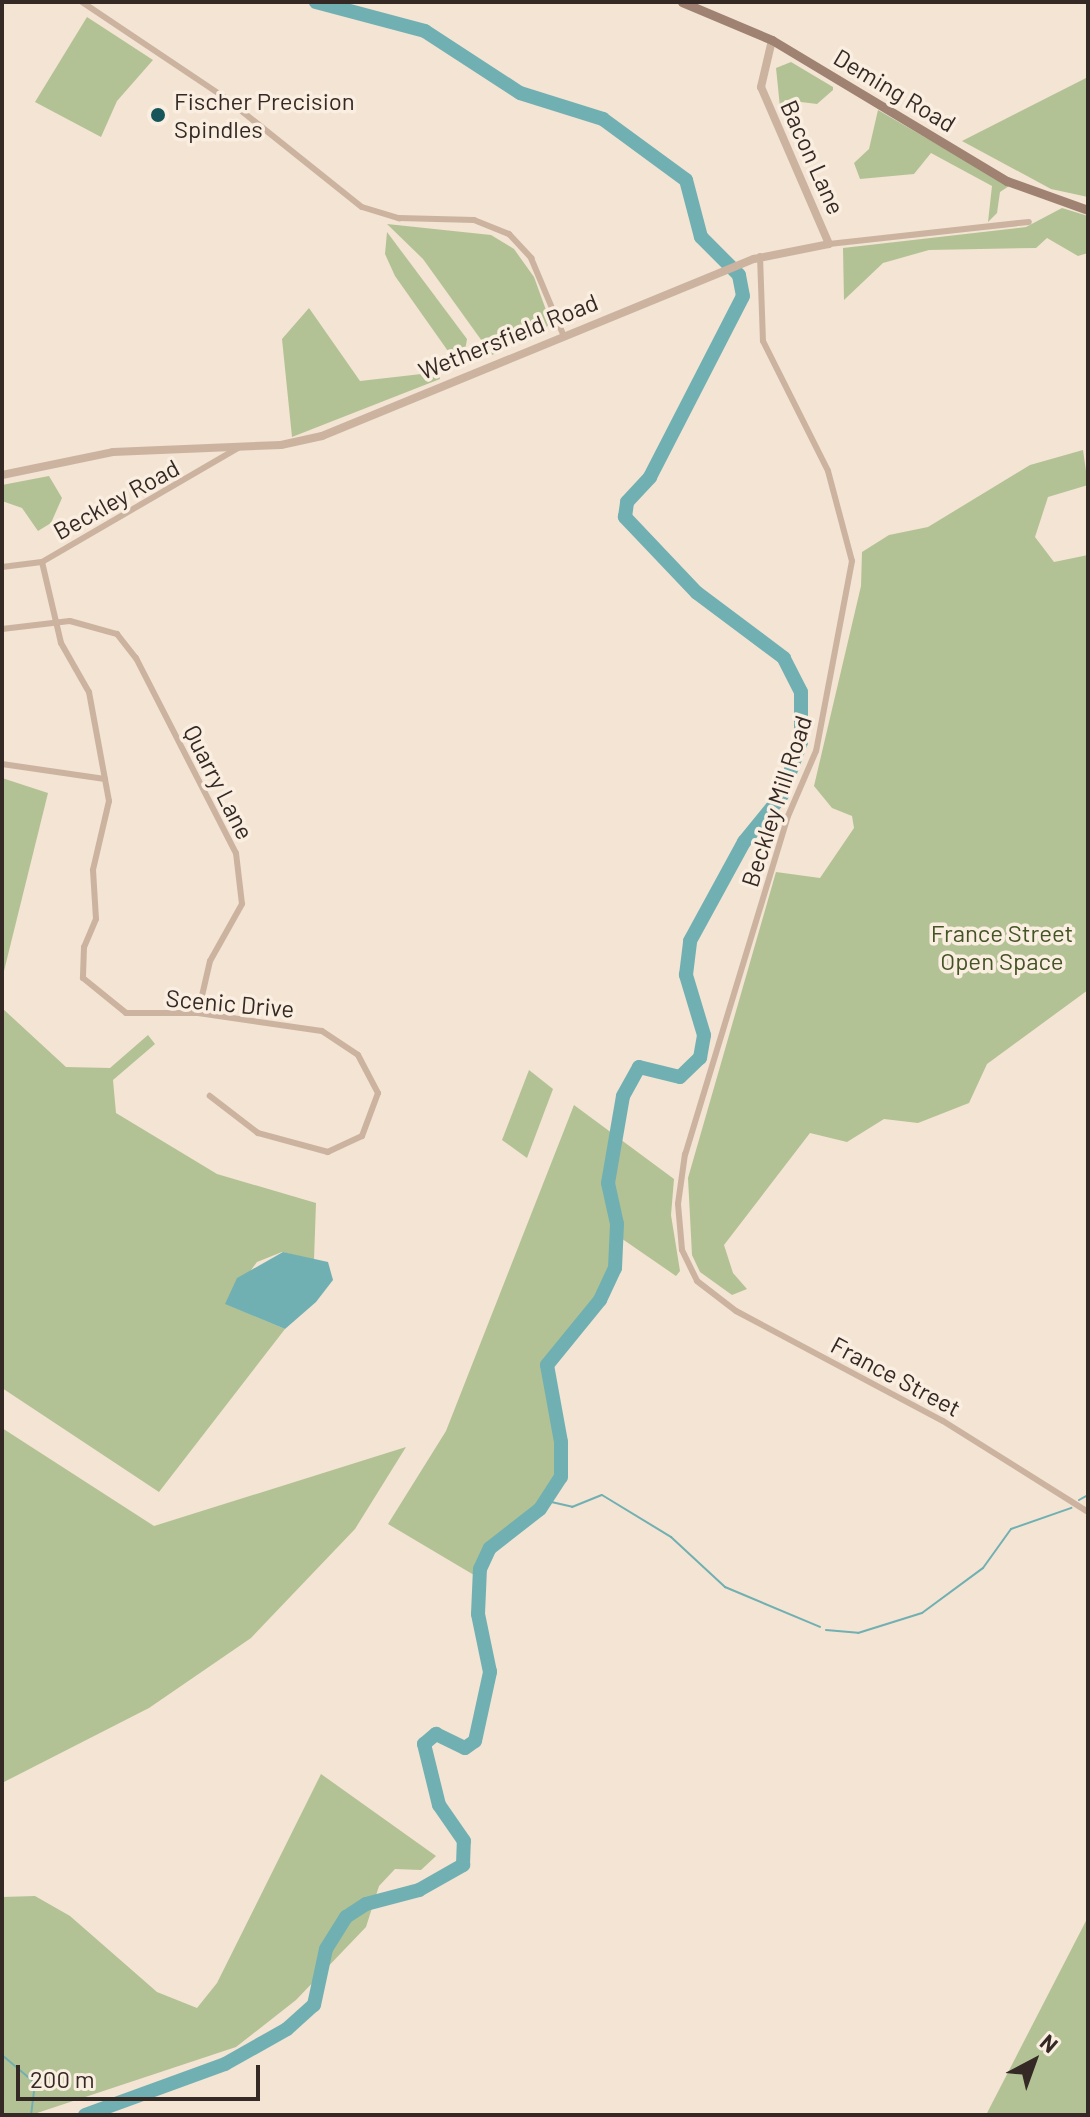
<!DOCTYPE html>
<html>
<head>
<meta charset="utf-8">
<style>
  body { margin:0 }
  #map { position:relative; width:1090px; height:2117px; overflow:hidden; background:#f3e4d4; font-family:Barlow,sans-serif }
  div>[style] { position:absolute }
  .green>* { inset:0; background:#b3c294 }
  .water>* { inset:0; background:#71b0b2 }
  .stream>* { height:2px; margin:-1px; padding:0 1px; transform-origin:1px; border-radius:1px; background:#71b0b2 }
  .river>* { height:14px; margin:-7px; padding:0 7px; transform-origin:7px; border-radius:7px; background:#71b0b2 }
  .minor>* { height:6px; margin:-3px; padding:0 3px; transform-origin:3px; border-radius:3px; background:#cbb3a0 }
  .tertiary>* { height:8px; margin:-4px; padding:0 4px; transform-origin:4px; border-radius:4px; background:#cbb3a0 }
  .secondary>* { height:9px; margin:-4.5px; padding:0 4.5px; transform-origin:4.5px; border-radius:4.5px; background:#9f8271 }
  .dots>* { width:22px; height:22px; translate:-50% -50%; box-sizing:border-box; border:4px solid #faeee1; border-radius:50% }
  span { translate:-50% -50%; white-space:nowrap; text-align:center; line-height:1.15; -webkit-text-stroke:7px #faeee1; paint-order:stroke }
  .street-label { font-size:24px; color:#342924 }
  .poi-label { font-size:24px; color:#342924 }
  .left { translate:0 -50%; text-align:left }
  .park-label { font-size:24px; color:#445426 }
  .frame { position:absolute; inset:0; border:4px solid #342924; pointer-events:none }
  .north { position:absolute; left:994px; top:2021px; width:80px; height:80px; -webkit-text-stroke:6px #faeee1; paint-order:stroke; rotate:41deg; font-size:22px; font-weight:700; line-height:32px; text-align:center; color:#342924 }
  .north::after { content:''; display:block; margin:auto; width:28px; height:36px; background:#342924; clip-path:polygon(50% 0,100% 100%,50% 72%,0 100%) }
  .scale { position:absolute; left:16px; top:2065px; width:244px; height:36px; box-sizing:border-box; border:4px solid #342924; border-top:0; padding-left:10px; font-size:24px; line-height:28px; white-space:nowrap; color:#342924; -webkit-text-stroke:6px #faeee1; paint-order:stroke }
</style>
</head>
<body>
<div id="map">
  <div class="green">
    <div style="clip-path:polygon(87px 17px,153px 60px,117px 101px,101px 137px,35px 102px)"></div>
    <div style="clip-path:polygon(791px 62px,833px 87px,833px 90px,817px 104px,785px 100px,780px 107px,776px 68px)"></div>
    <div style="clip-path:polygon(1088px 77px,1088px 197px,1051px 189px,962px 141px)"></div>
    <div style="clip-path:polygon(878px 110px,1009px 186px,1000px 192px,997px 213px,988px 222px,992px 186px,931px 153px,914px 174px,860px 179px,854px 163px,869px 149px)"></div>
    <div style="clip-path:polygon(1062px 208px,1088px 216px,1088px 253px,1078px 256px,1047px 238px,1036px 248px,929px 250px,883px 263px,844px 300px,843px 248px,1026px 227px)"></div>
    <div style="clip-path:polygon(387px 224px,491px 235px,514px 249px,534px 277px,550px 321px,545px 331px,492px 355px,423px 259px)"></div>
    <div style="clip-path:polygon(387px 232px,467px 339px,464px 356px,455px 361px,395px 276px,385px 254px)"></div>
    <div style="clip-path:polygon(309px 308px,360px 381px,439px 372px,440px 379px,292px 437px,282px 339px)"></div>
    <div style="clip-path:polygon(1083px 450px,1088px 485px,1048px 497px,1035px 537px,1054px 562px,1088px 555px,1088px 990px,987px 1064px,969px 1103px,918px 1123px,884px 1119px,847px 1142px,810px 1133px,724px 1245px,733px 1273px,747px 1289px,732px 1295px,700px 1272px,692px 1255px,688px 1178px,776px 872px,820px 878px,854px 828px,852px 816px,832px 808px,814px 786px,861px 586px,862px 552px,889px 535px,928px 527px,1030px 465px)"></div>
    <div style="clip-path:polygon(49px 476px,62px 498px,51px 523px,38px 531px,22px 508px,2px 501px,2px 485px)"></div>
    <div style="clip-path:polygon(2px 778px,48px 793px,2px 979px)"></div>
    <div style="clip-path:polygon(2px 1008px,66px 1067px,110px 1068px,148px 1035px,155px 1044px,113px 1080px,116px 1113px,217px 1174px,316px 1203px,314px 1260px,282px 1252px,257px 1262px,226px 1304px,285px 1329px,159px 1492px,2px 1388px)"></div>
    <div style="clip-path:polygon(529px 1070px,553px 1089px,527px 1158px,502px 1140px)"></div>
    <div style="clip-path:polygon(574px 1105px,674px 1179px,671px 1215px,680px 1271px,676px 1276px,618px 1236px,604px 1294px,547px 1365px,561px 1442px,560px 1481px,539px 1509px,490px 1548px,479px 1578px,388px 1524px,446px 1431px)"></div>
    <div style="clip-path:polygon(2px 1428px,154px 1526px,406px 1447px,355px 1529px,251px 1638px,149px 1708px,2px 1783px)"></div>
    <div style="clip-path:polygon(321px 1774px,436px 1856px,421px 1870px,395px 1869px,379px 1886px,366px 1927px,296px 2000px,236px 2047px,31px 2115px,2px 2115px,2px 1897px,35px 1896px,70px 1916px,157px 1992px,197px 2008px,217px 1983px)"></div>
    <div style="clip-path:polygon(1088px 1917px,1088px 2115px,986px 2115px)"></div>
  </div>
  <div class="water">
    <div style="clip-path:polygon(283px 1252px,328px 1262px,333px 1280px,316px 1302px,285px 1329px,225px 1304px,237px 1278px)"></div>
  </div>
  <div class="stream">
    <div style="left:1079px;top:1500px;width:10px;rotate:-29deg"></div>
    <div style="left:547px;top:1501px;width:26px;rotate:13deg"></div>
    <div style="left:572px;top:1507px;width:32px;rotate:-22deg"></div>
    <div style="left:602px;top:1495px;width:81px;rotate:31.3deg"></div>
    <div style="left:671px;top:1537px;width:74px;rotate:42.8deg"></div>
    <div style="left:725px;top:1587px;width:103px;rotate:22.8deg"></div>
    <div style="left:826px;top:1630px;width:32px;rotate:5deg"></div>
    <div style="left:858px;top:1633px;width:67px;rotate:-17.4deg"></div>
    <div style="left:922px;top:1613px;width:76px;rotate:-36.4deg"></div>
    <div style="left:983px;top:1568px;width:48px;rotate:-54.3deg"></div>
    <div style="left:1011px;top:1529px;width:64px;rotate:-19.3deg"></div>
    <div style="left:2px;top:2055px;width:43px;rotate:40.3deg"></div>
    <div style="left:35px;top:2083px;width:32px;rotate:97deg"></div>
  </div>
  <div class="river">
    <div style="left:85px;top:2115px;width:149px;rotate:-20deg"></div>
    <div style="left:225px;top:2064px;width:71px;rotate:-29.4deg"></div>
    <div style="left:287px;top:2029px;width:36px;rotate:-42deg"></div>
    <div style="left:314px;top:2005px;width:57px;rotate:-77.9deg"></div>
    <div style="left:326px;top:1949px;width:38px;rotate:-58deg"></div>
    <div style="left:346px;top:1917px;width:24px;rotate:-33deg"></div>
    <div style="left:366px;top:1904px;width:55px;rotate:-14.8deg"></div>
    <div style="left:419px;top:1890px;width:51px;rotate:-29.6deg"></div>
    <div style="left:463px;top:1865px;width:24px;rotate:-88deg"></div>
    <div style="left:464px;top:1841px;width:44px;rotate:-124.8deg"></div>
    <div style="left:439px;top:1805px;width:63px;rotate:-103.8deg"></div>
    <div style="left:424px;top:1744px;width:16px;rotate:-40deg"></div>
    <div style="left:436px;top:1734px;width:32px;rotate:26deg"></div>
    <div style="left:465px;top:1748px;width:12px;rotate:-35deg"></div>
    <div style="left:475px;top:1741px;width:71px;rotate:-77.7deg"></div>
    <div style="left:490px;top:1672px;width:59px;rotate:-101.7deg"></div>
    <div style="left:478px;top:1614px;width:45px;rotate:-87.5deg"></div>
    <div style="left:480px;top:1569px;width:23px;rotate:-65deg"></div>
    <div style="left:490px;top:1548px;width:63px;rotate:-38deg"></div>
    <div style="left:540px;top:1509px;width:38px;rotate:-57deg"></div>
    <div style="left:561px;top:1477px;width:35px;rotate:-90deg"></div>
    <div style="left:561px;top:1442px;width:78px;rotate:-100.3deg"></div>
    <div style="left:547px;top:1365px;width:84px;rotate:-50.8deg"></div>
    <div style="left:600px;top:1300px;width:35px;rotate:-65deg"></div>
    <div style="left:615px;top:1268px;width:44px;rotate:-87.4deg"></div>
    <div style="left:617px;top:1224px;width:42px;rotate:-102.4deg"></div>
    <div style="left:608px;top:1183px;width:88px;rotate:-80.2deg"></div>
    <div style="left:623px;top:1096px;width:33px;rotate:-61deg"></div>
    <div style="left:639px;top:1067px;width:42px;rotate:13.7deg"></div>
    <div style="left:680px;top:1077px;width:28px;rotate:-44deg"></div>
    <div style="left:700px;top:1058px;width:23px;rotate:-80deg"></div>
    <div style="left:704px;top:1035px;width:63px;rotate:-106.7deg"></div>
    <div style="left:686px;top:975px;width:34px;rotate:-83deg"></div>
    <div style="left:690px;top:941px;width:113px;rotate:-61.4deg"></div>
    <div style="left:744px;top:842px;width:60px;rotate:-51deg"></div>
    <div style="left:782px;top:795px;width:56px;rotate:-70.3deg"></div>
    <div style="left:801px;top:742px;width:50px;rotate:-90deg"></div>
    <div style="left:801px;top:692px;width:38px;rotate:-117deg"></div>
    <div style="left:784px;top:658px;width:109px;rotate:-143.2deg"></div>
    <div style="left:697px;top:593px;width:105px;rotate:-133.5deg"></div>
    <div style="left:625px;top:517px;width:15px;rotate:-82deg"></div>
    <div style="left:627px;top:502px;width:34px;rotate:-47deg"></div>
    <div style="left:650px;top:477px;width:203px;rotate:-62.8deg"></div>
    <div style="left:743px;top:296px;width:21px;rotate:-101deg"></div>
    <div style="left:739px;top:275px;width:54px;rotate:-135deg"></div>
    <div style="left:701px;top:237px;width:59px;rotate:-104.7deg"></div>
    <div style="left:686px;top:180px;width:103px;rotate:-143.7deg"></div>
    <div style="left:603px;top:119px;width:87px;rotate:-162.6deg"></div>
    <div style="left:520px;top:93px;width:113px;rotate:-146.9deg"></div>
    <div style="left:425px;top:31px;width:113px;rotate:-165.1deg"></div>
  </div>
  <div class="minor">
    <div style="left:82px;top:2px;width:171px;rotate:33.8deg"></div>
    <div style="left:224px;top:97px;width:176px;rotate:38.6deg"></div>
    <div style="left:362px;top:207px;width:39px;rotate:17deg"></div>
    <div style="left:399px;top:218px;width:75px;rotate:1.5deg"></div>
    <div style="left:474px;top:220px;width:38px;rotate:22deg"></div>
    <div style="left:509px;top:234px;width:33px;rotate:47deg"></div>
    <div style="left:531px;top:258px;width:82px;rotate:67.2deg"></div>
    <div style="left:829px;top:244px;width:201px;rotate:-6.3deg"></div>
    <div style="left:760px;top:256px;width:85px;rotate:88deg"></div>
    <div style="left:763px;top:341px;width:145px;rotate:63.4deg"></div>
    <div style="left:828px;top:471px;width:93px;rotate:75.1deg"></div>
    <div style="left:852px;top:561px;width:193px;rotate:100.7deg"></div>
    <div style="left:816px;top:751px;width:71px;rotate:113.3deg"></div>
    <div style="left:788px;top:816px;width:353px;rotate:106.9deg"></div>
    <div style="left:685px;top:1154px;width:50px;rotate:98deg"></div>
    <div style="left:678px;top:1204px;width:46px;rotate:85deg"></div>
    <div style="left:682px;top:1250px;width:34px;rotate:64deg"></div>
    <div style="left:697px;top:1281px;width:49px;rotate:37.6deg"></div>
    <div style="left:736px;top:1311px;width:234px;rotate:28deg"></div>
    <div style="left:943px;top:1421px;width:171px;rotate:32.1deg"></div>
    <div style="left:42px;top:562px;width:83px;rotate:76.8deg"></div>
    <div style="left:61px;top:643px;width:56px;rotate:60.3deg"></div>
    <div style="left:89px;top:692px;width:111px;rotate:79.6deg"></div>
    <div style="left:109px;top:801px;width:71px;rotate:103.1deg"></div>
    <div style="left:93px;top:870px;width:49px;rotate:86.5deg"></div>
    <div style="left:96px;top:919px;width:30px;rotate:113deg"></div>
    <div style="left:84px;top:947px;width:31px;rotate:92deg"></div>
    <div style="left:83px;top:978px;width:55px;rotate:39.1deg"></div>
    <div style="left:126px;top:1013px;width:72px"></div>
    <div style="left:198px;top:1013px;width:125px;rotate:8.3deg"></div>
    <div style="left:322px;top:1031px;width:43px;rotate:33.7deg"></div>
    <div style="left:358px;top:1055px;width:43px;rotate:62.2deg"></div>
    <div style="left:378px;top:1093px;width:46px;rotate:110.4deg"></div>
    <div style="left:362px;top:1136px;width:38px;rotate:155deg"></div>
    <div style="left:328px;top:1152px;width:73px;rotate:-164.8deg"></div>
    <div style="left:258px;top:1133px;width:61px;rotate:-142.4deg"></div>
    <div style="left:2px;top:567px;width:40px;rotate:-7.1deg"></div>
    <div style="left:42px;top:562px;width:230px;rotate:-30.2deg"></div>
    <div style="left:2px;top:629px;width:68px;rotate:-6.7deg"></div>
    <div style="left:70px;top:621px;width:49px;rotate:15.5deg"></div>
    <div style="left:117px;top:634px;width:31px;rotate:52deg"></div>
    <div style="left:136px;top:658px;width:219px;rotate:62.9deg"></div>
    <div style="left:236px;top:853px;width:51px;rotate:83.3deg"></div>
    <div style="left:242px;top:904px;width:65px;rotate:119.3deg"></div>
    <div style="left:210px;top:961px;width:53px;rotate:103deg"></div>
    <div style="left:2px;top:764px;width:104px;rotate:8.3deg"></div>
  </div>
  <div class="tertiary">
    <div style="left:2px;top:475px;width:113px;rotate:-11.7deg"></div>
    <div style="left:113px;top:452px;width:168px;rotate:-2.4deg"></div>
    <div style="left:281px;top:445px;width:42px;rotate:-12.4deg"></div>
    <div style="left:322px;top:436px;width:467px;rotate:-22.3deg"></div>
    <div style="left:754px;top:259px;width:76px;rotate:-11.3deg"></div>
    <div style="left:829px;top:244px;width:171px;rotate:-113.4deg"></div>
    <div style="left:761px;top:87px;width:48px;rotate:-76.8deg"></div>
  </div>
  <div class="secondary">
    <div style="left:682px;top:2px;width:98px;rotate:22.9deg"></div>
    <div style="left:772px;top:40px;width:274px;rotate:31deg"></div>
    <div style="left:1007px;top:181px;width:86px;rotate:19.7deg"></div>
  </div>
  <div class="dots">
    <div style="left:158px;top:115px;background:#165559"></div>
  </div>
  <div class="street-label">
    <span style="left:895px;top:90px;rotate:31deg">Deming Road</span>
    <span style="left:813px;top:157px;rotate:66deg">Bacon Lane</span>
    <span style="left:508px;top:336px;rotate:-22deg">Wethersfield Road</span>
    <span style="left:116px;top:499px;rotate:-29deg">Beckley Road</span>
    <span style="left:219px;top:782px;rotate:63deg">Quarry Lane</span>
    <span style="left:776px;top:801px;rotate:-72deg">Beckley Mill Road</span>
    <span style="left:230px;top:1003px;rotate:5deg">Scenic Drive</span>
    <span style="left:896px;top:1376px;rotate:28deg">France Street</span>
  </div>
  <div class="poi-label">
    <span class="left" style="left:174px;top:115px">Fischer Precision<br>Spindles</span>
  </div>
  <div class="park-label">
    <span style="left:1002px;top:947px">France Street<br>Open Space</span>
  </div>
  <div class="frame"></div>
  <div class="north">N</div>
  <div class="scale">200 m</div>
</div>
</body>
</html>
